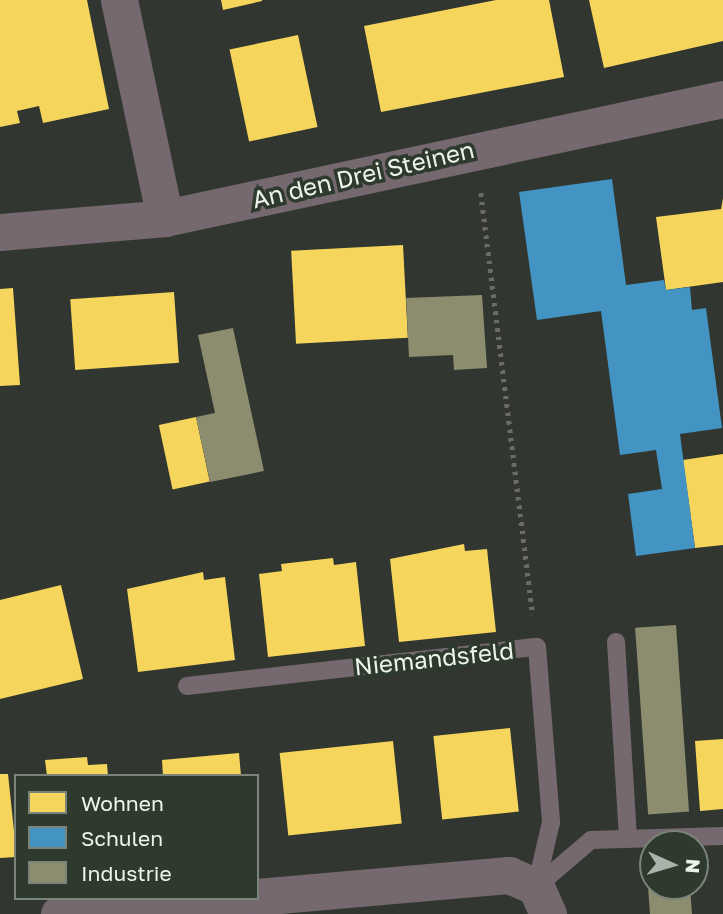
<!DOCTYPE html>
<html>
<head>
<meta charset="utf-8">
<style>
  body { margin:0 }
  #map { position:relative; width:723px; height:914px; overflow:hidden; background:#313730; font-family:"Golos Text",sans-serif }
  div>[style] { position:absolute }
  .homes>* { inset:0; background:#f6d55c; transform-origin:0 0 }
  .schools>* { inset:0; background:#4393c3 }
  .industry>* { inset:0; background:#8c8c6e; transform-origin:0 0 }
  .path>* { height:4.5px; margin-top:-2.25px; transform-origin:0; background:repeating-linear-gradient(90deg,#6e6a6c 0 3.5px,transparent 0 8.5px) }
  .lane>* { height:18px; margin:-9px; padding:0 9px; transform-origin:9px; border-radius:9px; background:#76686f }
  .street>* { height:37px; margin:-18.5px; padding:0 18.5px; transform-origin:18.5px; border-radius:18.5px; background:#76686f }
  span { translate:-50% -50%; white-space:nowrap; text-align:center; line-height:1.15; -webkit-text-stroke:7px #2e3a2d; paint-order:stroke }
  .street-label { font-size:24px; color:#edf4ec }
  .legend { position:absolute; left:14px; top:774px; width:245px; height:126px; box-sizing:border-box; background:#2e3a2d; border:2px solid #7a8479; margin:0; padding:9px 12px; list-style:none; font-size:21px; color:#edf4ec }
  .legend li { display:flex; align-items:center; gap:14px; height:35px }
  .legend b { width:35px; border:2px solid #7a8479 }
  .north { position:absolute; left:639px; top:830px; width:70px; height:70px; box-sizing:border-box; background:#2e3a2d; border:2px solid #7a8479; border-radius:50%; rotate:94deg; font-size:19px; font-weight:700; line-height:28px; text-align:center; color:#edf4ec }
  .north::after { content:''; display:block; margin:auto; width:24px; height:32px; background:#abb2aa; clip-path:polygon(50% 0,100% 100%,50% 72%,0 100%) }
</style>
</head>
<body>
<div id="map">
  <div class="homes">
    <div style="clip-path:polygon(0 0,87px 0,109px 109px,43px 123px,39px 106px,17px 111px,20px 123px,0 127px)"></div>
    <div style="clip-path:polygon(221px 0,262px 0,262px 1px,223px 10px)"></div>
    <div style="clip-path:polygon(496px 0,549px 0,564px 77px,381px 112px,364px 26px)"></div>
    <div style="clip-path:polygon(589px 0,723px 0,723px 41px,604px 68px)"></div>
    <div style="left:298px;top:35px;width:94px;height:70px;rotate:78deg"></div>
    <div style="clip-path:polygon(723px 198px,723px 282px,666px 290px,656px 217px,721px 209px)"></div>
    <div style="left:403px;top:245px;width:93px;height:112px;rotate:87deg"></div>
    <div style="clip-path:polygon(13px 288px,20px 385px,0 386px,0 289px)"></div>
    <div style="left:174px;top:292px;width:71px;height:104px;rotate:86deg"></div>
    <div style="left:196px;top:417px;width:66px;height:38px;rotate:78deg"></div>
    <div style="clip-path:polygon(723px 454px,723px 545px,695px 548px,683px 460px)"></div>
    <div style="clip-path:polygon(464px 544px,465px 551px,487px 549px,496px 632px,399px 642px,390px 559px)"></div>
    <div style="clip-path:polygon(333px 558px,334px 565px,356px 562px,365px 646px,268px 657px,259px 574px,282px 571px,281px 564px)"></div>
    <div style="clip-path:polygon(203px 572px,204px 580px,225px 577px,235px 660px,138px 672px,127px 589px)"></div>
    <div style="clip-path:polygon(61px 585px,83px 679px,0 699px,0 600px)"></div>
    <div style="left:510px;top:728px;width:84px;height:77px;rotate:84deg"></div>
    <div style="clip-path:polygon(723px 739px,723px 809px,700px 811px,695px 741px)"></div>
    <div style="left:393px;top:741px;width:83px;height:114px;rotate:84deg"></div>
    <div style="clip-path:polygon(239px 753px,241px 776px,163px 776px,162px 760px)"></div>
    <div style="clip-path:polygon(87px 757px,88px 765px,107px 764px,108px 776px,47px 776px,45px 760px)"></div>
    <div style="clip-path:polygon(0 774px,8px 774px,16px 850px,16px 857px,0 858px)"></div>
  </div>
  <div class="schools">
    <div style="clip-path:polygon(612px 179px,626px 285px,664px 280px,666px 290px,690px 287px,692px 310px,706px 308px,722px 428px,680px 434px,695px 548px,636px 556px,628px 494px,662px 489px,656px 450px,620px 455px,601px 311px,537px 320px,519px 192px)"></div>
  </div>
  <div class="industry">
    <div style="clip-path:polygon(482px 295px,487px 368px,454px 370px,453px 355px,409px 357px,406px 298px)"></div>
    <div style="clip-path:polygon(233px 328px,264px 471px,210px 482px,196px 417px,215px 413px,198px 335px)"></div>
    <div style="left:676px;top:625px;width:187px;height:41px;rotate:86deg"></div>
    <div style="clip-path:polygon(646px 860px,653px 860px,653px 886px,690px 886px,692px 914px,650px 914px)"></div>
  </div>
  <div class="path">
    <div style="left:481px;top:193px;width:425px;rotate:83deg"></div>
  </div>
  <div class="lane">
    <div style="left:616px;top:642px;width:197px;rotate:86.5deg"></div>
    <div style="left:187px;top:686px;width:352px;rotate:-6.4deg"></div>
    <div style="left:537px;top:647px;width:176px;rotate:85.4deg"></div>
    <div style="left:551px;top:822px;width:67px;rotate:103deg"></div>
    <div style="left:536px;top:887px;width:72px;rotate:-40.5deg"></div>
    <div style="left:591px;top:840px;width:132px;rotate:-1.7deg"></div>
  </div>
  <div class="street">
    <div style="left:119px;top:0;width:223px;rotate:78.1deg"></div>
    <div style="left:0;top:232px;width:166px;rotate:-4.8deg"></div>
    <div style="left:165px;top:218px;width:571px;rotate:-12.04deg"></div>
    <div style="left:257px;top:897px;width:253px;rotate:-5deg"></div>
    <div style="left:509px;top:875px;width:30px;rotate:24deg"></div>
    <div style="left:536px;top:887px;width:30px;rotate:66deg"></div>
    <div style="left:59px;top:914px;width:183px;rotate:-5deg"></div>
  </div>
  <div class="street-label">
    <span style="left:363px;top:174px;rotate:-13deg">An den Drei Steinen</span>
    <span style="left:434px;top:658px;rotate:-6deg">Niemandsfeld</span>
  </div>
  <ul class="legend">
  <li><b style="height:19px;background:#f6d55c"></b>Wohnen</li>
  <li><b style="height:19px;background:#4393c3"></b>Schulen</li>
  <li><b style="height:19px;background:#8c8c6e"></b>Industrie</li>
  </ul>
  <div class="north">N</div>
</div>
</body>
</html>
